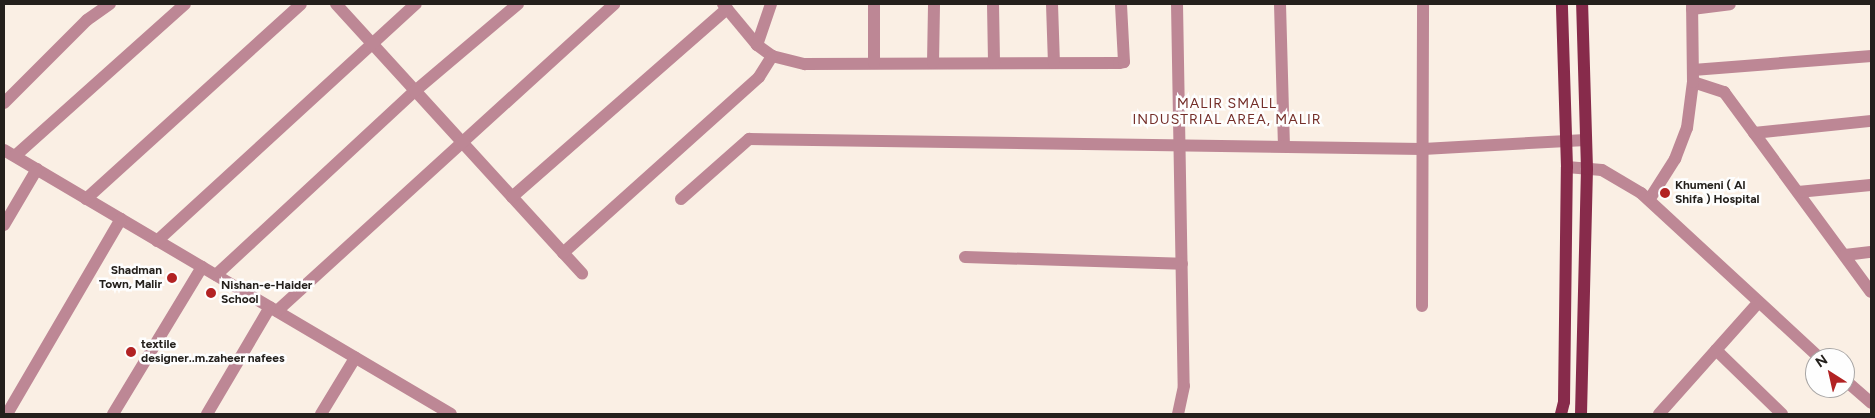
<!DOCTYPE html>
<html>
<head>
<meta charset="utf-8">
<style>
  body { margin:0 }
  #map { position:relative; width:1875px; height:418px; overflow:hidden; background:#faefe4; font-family:Figtree,sans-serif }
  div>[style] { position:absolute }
  .minor>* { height:12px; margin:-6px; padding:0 6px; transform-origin:6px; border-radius:6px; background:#bd8795 }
  .major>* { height:12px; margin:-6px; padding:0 6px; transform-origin:6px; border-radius:6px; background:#872b4b }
  .dots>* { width:14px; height:14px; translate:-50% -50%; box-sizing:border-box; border:2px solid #fefefe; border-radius:50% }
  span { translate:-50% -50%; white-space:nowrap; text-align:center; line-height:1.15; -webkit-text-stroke:5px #fefefe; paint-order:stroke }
  .poi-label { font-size:12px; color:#24201c; font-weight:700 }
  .left { translate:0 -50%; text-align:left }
  .right { translate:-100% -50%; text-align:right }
  .neighbourhood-label { font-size:14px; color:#742e29; letter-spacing:1px }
  .frame { position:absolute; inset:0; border:5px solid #24201c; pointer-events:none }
  .north { position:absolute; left:1805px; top:348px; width:50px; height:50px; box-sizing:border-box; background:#fefefe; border:1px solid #a7a5a4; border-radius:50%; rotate:325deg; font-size:14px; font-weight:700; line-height:20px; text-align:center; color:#24201c }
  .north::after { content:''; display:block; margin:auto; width:18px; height:22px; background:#b22223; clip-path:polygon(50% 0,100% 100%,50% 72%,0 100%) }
</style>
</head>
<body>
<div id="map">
  <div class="minor">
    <div style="left:336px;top:4px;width:365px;rotate:47.6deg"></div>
    <div style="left:723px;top:4px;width:53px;rotate:50.3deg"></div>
    <div style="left:757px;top:45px;width:19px;rotate:36deg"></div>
    <div style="left:772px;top:56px;width:34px;rotate:14deg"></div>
    <div style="left:805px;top:64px;width:314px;rotate:-0.2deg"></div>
    <div style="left:1119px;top:63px;width:5px;rotate:-11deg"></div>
    <div style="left:1124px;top:62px;width:58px;rotate:-93deg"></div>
    <div style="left:874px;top:4px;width:59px;rotate:90deg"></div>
    <div style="left:993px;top:4px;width:59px;rotate:89deg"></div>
    <div style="left:1052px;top:4px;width:59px;rotate:88.1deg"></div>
    <div style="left:1177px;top:4px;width:382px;rotate:89deg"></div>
    <div style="left:1184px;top:386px;width:29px;rotate:102deg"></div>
    <div style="left:1280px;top:4px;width:142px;rotate:88.4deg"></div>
    <div style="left:1692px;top:9px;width:38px;rotate:-7deg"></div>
    <div style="left:757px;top:45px;width:43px;rotate:-71.1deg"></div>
    <div style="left:933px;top:63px;width:59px;rotate:-89deg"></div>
    <div style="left:1693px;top:70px;width:179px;rotate:-4.5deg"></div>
    <div style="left:1693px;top:82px;width:33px;rotate:18deg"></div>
    <div style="left:1724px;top:92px;width:248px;rotate:53.7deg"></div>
    <div style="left:4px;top:103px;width:117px;rotate:-45deg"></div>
    <div style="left:87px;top:20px;width:28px;rotate:-35deg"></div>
    <div style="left:1754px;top:133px;width:118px;rotate:-5.9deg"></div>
    <div style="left:4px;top:150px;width:519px;rotate:30.57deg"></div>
    <div style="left:15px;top:156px;width:228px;rotate:-41.8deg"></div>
    <div style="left:1567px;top:167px;width:35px;rotate:5deg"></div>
    <div style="left:1602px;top:170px;width:45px;rotate:30.5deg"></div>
    <div style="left:1641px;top:193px;width:243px;rotate:42.7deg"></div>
    <div style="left:1798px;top:192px;width:73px;rotate:-5.5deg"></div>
    <div style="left:512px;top:197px;width:286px;rotate:-41.2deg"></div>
    <div style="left:86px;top:199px;width:290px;rotate:-42.2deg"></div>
    <div style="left:681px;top:199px;width:91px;rotate:-41.4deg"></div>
    <div style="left:749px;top:139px;width:674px;rotate:0.85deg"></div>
    <div style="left:1423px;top:149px;width:163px;rotate:-3.2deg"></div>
    <div style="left:1649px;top:200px;width:49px;rotate:-57.6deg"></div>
    <div style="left:1675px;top:159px;width:33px;rotate:-69deg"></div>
    <div style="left:1687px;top:128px;width:46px;rotate:-82.6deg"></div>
    <div style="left:1693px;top:82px;width:78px;rotate:-90.7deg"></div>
    <div style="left:4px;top:225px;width:65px;rotate:-59.5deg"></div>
    <div style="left:157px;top:241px;width:351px;rotate:-42.5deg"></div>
    <div style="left:563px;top:253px;width:263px;rotate:-41.9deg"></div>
    <div style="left:759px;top:77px;width:25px;rotate:-58deg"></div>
    <div style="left:1845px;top:255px;width:26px;rotate:-7deg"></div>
    <div style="left:965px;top:257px;width:217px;rotate:1.8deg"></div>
    <div style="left:216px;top:275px;width:271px;rotate:-42.8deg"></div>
    <div style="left:415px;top:91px;width:135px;rotate:-40.2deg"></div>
    <div style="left:1422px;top:306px;width:302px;rotate:-89.8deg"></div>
    <div style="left:277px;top:311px;width:456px;rotate:-42.3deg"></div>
    <div style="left:1716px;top:350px;width:92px;rotate:44.1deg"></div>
    <div style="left:1845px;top:380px;width:35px;rotate:41deg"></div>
    <div style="left:7px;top:414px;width:226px;rotate:-59.7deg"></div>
    <div style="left:113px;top:414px;width:172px;rotate:-58.8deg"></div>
    <div style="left:207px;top:414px;width:124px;rotate:-59.5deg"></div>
    <div style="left:321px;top:414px;width:66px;rotate:-58.7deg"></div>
    <div style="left:1659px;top:414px;width:149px;rotate:-48.3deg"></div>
  </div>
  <div class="major">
    <div style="left:1561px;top:414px;width:12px;rotate:-76deg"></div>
    <div style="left:1564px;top:402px;width:235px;rotate:-89.3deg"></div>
    <div style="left:1567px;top:167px;width:163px;rotate:-91.8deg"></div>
    <div style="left:1581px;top:414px;width:245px;rotate:-88.6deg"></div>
    <div style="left:1587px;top:169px;width:165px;rotate:-91.7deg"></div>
  </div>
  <div class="dots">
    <div style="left:1665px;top:193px;background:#b22223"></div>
    <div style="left:172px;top:278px;background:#b22223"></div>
    <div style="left:211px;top:293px;background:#b22223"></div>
    <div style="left:131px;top:352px;background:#b22223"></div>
  </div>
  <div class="poi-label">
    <span class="left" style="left:1675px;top:193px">Khumeni ( Al<br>Shifa ) Hospital</span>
    <span class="right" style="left:162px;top:278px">Shadman<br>Town, Malir</span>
    <span class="left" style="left:221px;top:293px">Nishan-e-Haider<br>School</span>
    <span class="left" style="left:141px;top:352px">textile<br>designer..m.zaheer nafees</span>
  </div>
  <div class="neighbourhood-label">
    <span style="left:1227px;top:112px">MALIR SMALL<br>INDUSTRIAL AREA, MALIR</span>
  </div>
  <div class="frame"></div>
  <div class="north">N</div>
</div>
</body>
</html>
